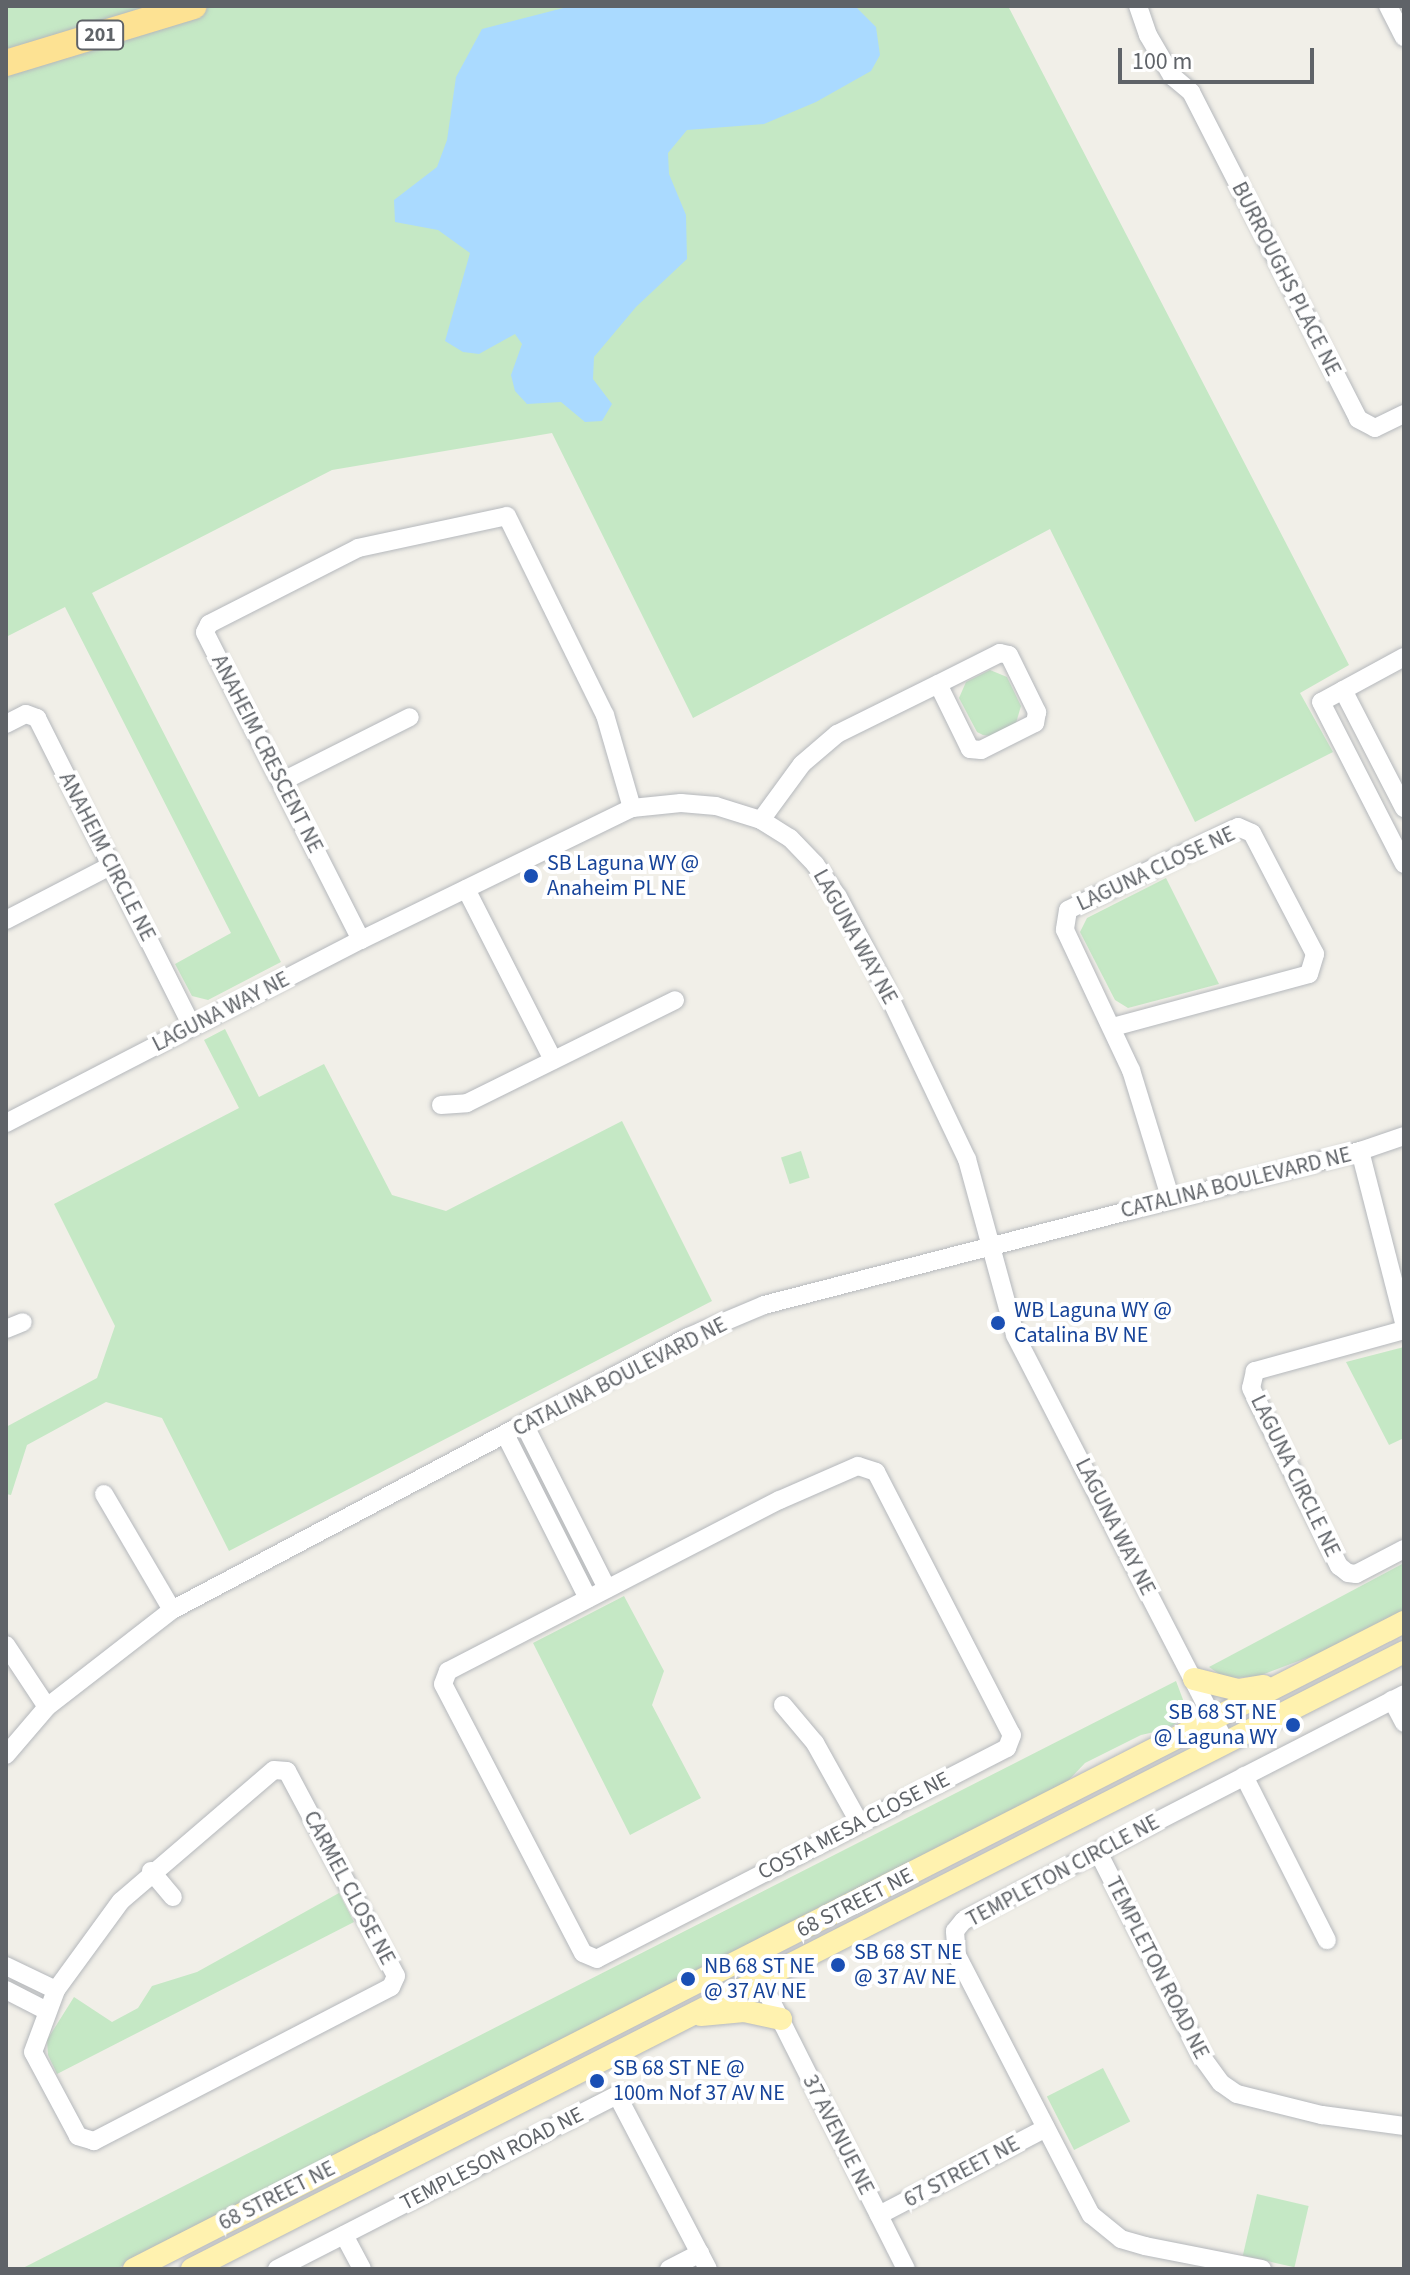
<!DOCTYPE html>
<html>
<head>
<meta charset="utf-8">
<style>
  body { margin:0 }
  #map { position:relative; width:1410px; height:2275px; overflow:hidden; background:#f1efe8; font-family:"Source Sans 3",sans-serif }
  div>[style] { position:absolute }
  .green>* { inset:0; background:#c5e8c5; transform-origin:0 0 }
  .water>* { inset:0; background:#aadaff }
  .roads { filter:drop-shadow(0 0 2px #b5b8bc) drop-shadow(0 0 2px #b5b8bc) }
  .minor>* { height:18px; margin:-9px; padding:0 9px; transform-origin:9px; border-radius:9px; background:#fff }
  .major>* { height:22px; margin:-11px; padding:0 11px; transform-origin:11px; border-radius:11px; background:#fff2af }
  .highway>* { height:26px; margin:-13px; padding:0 13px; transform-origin:13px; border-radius:13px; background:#fde293 }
  .dots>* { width:22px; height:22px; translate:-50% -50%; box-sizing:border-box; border:4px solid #fff; border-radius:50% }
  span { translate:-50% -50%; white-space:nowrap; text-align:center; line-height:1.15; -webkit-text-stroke:8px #fff; paint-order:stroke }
  .shield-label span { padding:2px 6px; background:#fff; border:2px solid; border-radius:6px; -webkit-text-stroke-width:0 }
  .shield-label { font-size:20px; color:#5f6368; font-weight:700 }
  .street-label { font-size:22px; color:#5f6368 }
  .transit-label { font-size:22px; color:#164399 }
  .left { translate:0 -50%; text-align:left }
  .right { translate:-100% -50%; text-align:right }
  .frame { position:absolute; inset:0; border:8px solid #5f6368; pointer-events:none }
  .scale { position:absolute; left:1118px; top:48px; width:196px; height:36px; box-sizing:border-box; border:4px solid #5f6368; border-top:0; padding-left:10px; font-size:24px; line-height:28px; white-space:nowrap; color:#5f6368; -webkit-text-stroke:6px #fff; paint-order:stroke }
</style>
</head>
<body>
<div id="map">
  <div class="green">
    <div style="clip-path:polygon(6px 6px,1008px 6px,1349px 665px,1300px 693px,1333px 752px,1195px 822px,1050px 529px,693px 718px,552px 433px,332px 470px,92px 593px,281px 962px,208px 1000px,192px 996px,175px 964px,231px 933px,65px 607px,6px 637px)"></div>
    <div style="clip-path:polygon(990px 670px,1007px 677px,1021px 706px,1016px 723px,991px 736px,983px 735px,977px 732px,959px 698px,966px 682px)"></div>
    <div style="clip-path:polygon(1166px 878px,1219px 984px,1128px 1008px,1115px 1000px,1080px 932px,1087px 918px)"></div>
    <div style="clip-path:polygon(225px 1029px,259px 1097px,324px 1064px,392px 1195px,446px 1211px,622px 1121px,712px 1301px,229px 1551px,162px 1418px,106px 1402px,27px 1445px,11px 1495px,6px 1494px,6px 1427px,97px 1378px,115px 1326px,54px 1204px,239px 1108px,204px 1040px)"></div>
    <div style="left:801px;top:1151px;width:28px;height:21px;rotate:72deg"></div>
    <div style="clip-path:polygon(1404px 1347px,1404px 1438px,1389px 1445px,1346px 1362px)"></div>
    <div style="clip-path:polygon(1404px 1563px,1404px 1613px,1333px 1648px,1259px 1676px,1234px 1678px,1222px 1676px,1209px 1667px)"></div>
    <div style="clip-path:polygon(624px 1596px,664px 1671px,652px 1705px,701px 1798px,630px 1835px,533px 1643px)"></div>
    <div style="clip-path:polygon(1176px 1681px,1185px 1705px,1179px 1721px,1168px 1729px,1141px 1735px,1085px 1763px,1066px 1783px,724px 1960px,116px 2269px,21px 2269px)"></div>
    <div style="clip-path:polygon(339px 1893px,354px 1922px,57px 2074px,48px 2055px,47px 2040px,74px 1997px,112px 2022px,138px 2008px,152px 1986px,197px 1972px)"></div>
    <div style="left:1103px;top:2068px;width:60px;height:63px;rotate:63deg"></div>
    <div style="left:1257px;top:2194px;width:53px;height:63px;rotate:13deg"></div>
  </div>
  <div class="water">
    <div style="clip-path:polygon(571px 6px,855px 6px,876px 27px,880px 55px,871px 71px,816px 102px,764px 124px,687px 130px,668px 153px,669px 174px,686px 215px,687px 259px,636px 307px,594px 357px,593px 379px,612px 404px,602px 421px,585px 422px,561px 402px,527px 404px,515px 391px,511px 375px,522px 344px,515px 334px,479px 354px,463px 352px,445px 341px,470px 253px,438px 230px,395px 222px,394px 200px,437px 167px,447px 140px,456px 77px,482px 29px)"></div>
  </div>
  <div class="roads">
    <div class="minor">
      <div style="left:1138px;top:6px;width:31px;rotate:71deg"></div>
      <div style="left:1148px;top:35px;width:48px;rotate:59.7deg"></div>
      <div style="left:1172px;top:76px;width:25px;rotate:40deg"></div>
      <div style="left:1191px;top:92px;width:367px;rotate:62.9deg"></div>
      <div style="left:1358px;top:419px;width:19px;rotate:28deg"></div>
      <div style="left:1375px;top:428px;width:32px;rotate:-26deg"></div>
      <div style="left:1388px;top:6px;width:35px;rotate:63deg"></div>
      <div style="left:1404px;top:657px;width:94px;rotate:151.5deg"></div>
      <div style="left:1321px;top:702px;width:182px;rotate:62.9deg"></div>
      <div style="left:1343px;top:690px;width:133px;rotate:62.7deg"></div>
      <div style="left:6px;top:724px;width:22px;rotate:-27deg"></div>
      <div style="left:26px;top:714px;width:12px;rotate:20deg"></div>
      <div style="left:37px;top:718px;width:345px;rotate:63.3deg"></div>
      <div style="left:281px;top:782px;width:144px;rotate:-26.7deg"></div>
      <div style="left:761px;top:820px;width:69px;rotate:-53.8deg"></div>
      <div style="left:802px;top:764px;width:46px;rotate:-40.6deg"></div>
      <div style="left:837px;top:734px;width:113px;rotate:-26.3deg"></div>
      <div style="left:938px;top:684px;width:69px;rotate:-26.6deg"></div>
      <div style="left:1000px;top:653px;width:9px;rotate:13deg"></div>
      <div style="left:1009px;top:655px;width:64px;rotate:63.8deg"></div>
      <div style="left:1037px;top:712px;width:11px;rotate:100deg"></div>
      <div style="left:1035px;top:723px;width:60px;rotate:153.4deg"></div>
      <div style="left:981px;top:750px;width:11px;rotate:-175deg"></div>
      <div style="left:970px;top:749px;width:72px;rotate:-116.2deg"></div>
      <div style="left:466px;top:889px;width:192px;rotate:63deg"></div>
      <div style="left:6px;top:920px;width:119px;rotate:-27.4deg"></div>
      <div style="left:361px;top:940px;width:345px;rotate:-116.9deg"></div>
      <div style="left:205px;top:632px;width:9px;rotate:-63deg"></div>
      <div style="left:209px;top:624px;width:167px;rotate:-27deg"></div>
      <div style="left:358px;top:548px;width:152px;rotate:-12.1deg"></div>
      <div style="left:507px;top:516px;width:222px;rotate:63.8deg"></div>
      <div style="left:605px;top:715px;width:97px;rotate:73.8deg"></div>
      <div style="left:1113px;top:1027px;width:203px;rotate:-15.1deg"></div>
      <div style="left:1309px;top:974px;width:21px;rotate:-73deg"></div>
      <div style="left:1315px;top:954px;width:136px;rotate:-117.5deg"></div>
      <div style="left:1252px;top:833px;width:15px;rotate:-157deg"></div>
      <div style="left:1238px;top:827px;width:189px;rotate:154deg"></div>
      <div style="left:1068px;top:910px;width:20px;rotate:99deg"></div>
      <div style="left:1065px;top:930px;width:155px;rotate:64.8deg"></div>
      <div style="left:1131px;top:1070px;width:136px;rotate:72.9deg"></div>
      <div style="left:441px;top:1105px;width:26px;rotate:-4deg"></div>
      <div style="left:467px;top:1103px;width:232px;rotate:-26.3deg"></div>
      <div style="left:6px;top:1123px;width:399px;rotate:-27.3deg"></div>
      <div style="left:361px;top:940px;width:301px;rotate:-26deg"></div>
      <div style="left:632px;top:808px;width:49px;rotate:-5.8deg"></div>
      <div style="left:681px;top:803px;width:35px;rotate:5deg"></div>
      <div style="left:716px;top:806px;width:47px;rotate:17.3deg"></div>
      <div style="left:761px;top:820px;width:34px;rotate:32deg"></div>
      <div style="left:790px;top:838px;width:36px;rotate:46deg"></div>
      <div style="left:815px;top:864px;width:40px;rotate:55.1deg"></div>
      <div style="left:838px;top:897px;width:90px;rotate:62.3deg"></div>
      <div style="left:880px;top:977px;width:202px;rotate:64.5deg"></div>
      <div style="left:967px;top:1159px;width:182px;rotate:74.7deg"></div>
      <div style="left:1015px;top:1335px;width:458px;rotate:62.7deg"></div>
      <div style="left:1360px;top:1151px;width:177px;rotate:75.6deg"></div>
      <div style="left:6px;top:1329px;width:18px;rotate:-22deg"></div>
      <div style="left:1404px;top:1330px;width:155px;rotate:164.6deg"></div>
      <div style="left:1255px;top:1371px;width:17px;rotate:103deg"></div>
      <div style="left:1251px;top:1388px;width:199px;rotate:63.7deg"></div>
      <div style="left:1339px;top:1566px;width:11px;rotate:38deg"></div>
      <div style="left:1348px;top:1573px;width:8px;rotate:7deg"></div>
      <div style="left:1356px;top:1574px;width:54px;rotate:-27.5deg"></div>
      <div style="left:525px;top:1426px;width:182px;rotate:63.2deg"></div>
      <div style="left:506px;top:1436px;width:182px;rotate:63.2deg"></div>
      <div style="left:858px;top:1466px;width:19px;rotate:18deg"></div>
      <div style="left:876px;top:1472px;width:296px;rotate:62.7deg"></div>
      <div style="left:1012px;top:1735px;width:14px;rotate:111deg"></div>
      <div style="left:1007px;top:1748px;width:461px;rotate:152.8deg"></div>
      <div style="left:597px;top:1959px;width:15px;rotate:-157deg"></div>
      <div style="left:583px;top:1953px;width:303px;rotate:-117.5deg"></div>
      <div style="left:443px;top:1684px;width:14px;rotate:-69deg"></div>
      <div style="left:448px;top:1671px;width:373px;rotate:-27.3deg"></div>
      <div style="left:780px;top:1500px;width:85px;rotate:-23.6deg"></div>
      <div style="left:104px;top:1494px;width:134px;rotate:59.6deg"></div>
      <div style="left:6px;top:1645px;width:74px;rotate:56.5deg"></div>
      <div style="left:1392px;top:1700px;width:26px;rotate:62deg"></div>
      <div style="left:783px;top:1705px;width:50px;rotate:49.9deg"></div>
      <div style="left:815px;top:1743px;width:90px;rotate:60.9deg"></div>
      <div style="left:6px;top:1755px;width:63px;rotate:-49.5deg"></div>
      <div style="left:47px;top:1707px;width:158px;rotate:-37.8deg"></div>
      <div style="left:172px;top:1610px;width:584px;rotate:-27.88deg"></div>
      <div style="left:688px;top:1337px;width:82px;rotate:-22.8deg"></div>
      <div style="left:764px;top:1305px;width:616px;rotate:-14.49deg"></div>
      <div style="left:1360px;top:1151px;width:46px;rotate:-18.8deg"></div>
      <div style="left:274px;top:1770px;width:13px;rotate:4deg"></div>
      <div style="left:287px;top:1771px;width:232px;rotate:62deg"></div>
      <div style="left:396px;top:1976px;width:12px;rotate:114deg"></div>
      <div style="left:391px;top:1987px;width:335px;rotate:152.6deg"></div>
      <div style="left:94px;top:2141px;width:17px;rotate:-163deg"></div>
      <div style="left:78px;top:2136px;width:95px;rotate:-118.2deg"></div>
      <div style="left:33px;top:2052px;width:66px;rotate:-69.6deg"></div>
      <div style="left:56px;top:1990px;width:110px;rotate:-53.9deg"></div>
      <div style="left:121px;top:1901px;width:201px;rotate:-40.6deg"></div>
      <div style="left:1244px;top:1776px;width:184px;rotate:63.2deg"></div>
      <div style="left:1098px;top:1852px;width:230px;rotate:63.1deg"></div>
      <div style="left:1202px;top:2057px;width:32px;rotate:54deg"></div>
      <div style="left:1221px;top:2083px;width:19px;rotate:35deg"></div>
      <div style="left:1237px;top:2094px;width:88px;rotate:13.9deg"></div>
      <div style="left:1322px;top:2115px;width:83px;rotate:7.6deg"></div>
      <div style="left:151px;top:1871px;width:34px;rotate:50deg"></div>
      <div style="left:749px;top:1957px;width:349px;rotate:63.3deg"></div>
      <div style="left:6px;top:1966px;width:55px;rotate:25.6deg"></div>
      <div style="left:6px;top:1990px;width:46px;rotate:27.1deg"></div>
      <div style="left:879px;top:2215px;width:188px;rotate:-27.5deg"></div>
      <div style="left:344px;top:2235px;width:38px;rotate:62deg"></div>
      <div style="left:277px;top:2269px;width:382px;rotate:-27.1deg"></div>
      <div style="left:617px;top:2095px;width:196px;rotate:62.4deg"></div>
      <div style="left:669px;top:2269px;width:35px;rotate:-27deg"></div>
      <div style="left:1262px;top:2269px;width:119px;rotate:-168.9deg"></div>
      <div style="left:1145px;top:2246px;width:25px;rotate:-164deg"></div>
      <div style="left:1121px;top:2239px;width:38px;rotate:-141deg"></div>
      <div style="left:1091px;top:2215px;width:292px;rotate:-117.3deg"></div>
      <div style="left:957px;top:1955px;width:24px;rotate:-95deg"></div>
      <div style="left:955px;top:1931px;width:13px;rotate:-51deg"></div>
      <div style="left:963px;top:1921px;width:496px;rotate:-27.2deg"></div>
    </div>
    <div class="major">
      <div style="left:1194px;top:1679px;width:45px;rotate:14deg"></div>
      <div style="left:1238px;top:1690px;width:26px;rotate:-9deg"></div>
      <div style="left:701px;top:2015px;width:43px;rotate:-5.3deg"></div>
      <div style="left:744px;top:2011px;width:38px;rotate:12deg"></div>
      <div style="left:134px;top:2269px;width:1425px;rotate:-27deg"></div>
      <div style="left:192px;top:2269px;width:1360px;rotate:-26.98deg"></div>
    </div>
    <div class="highway">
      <div style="left:6px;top:63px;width:196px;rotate:-16.9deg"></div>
    </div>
  </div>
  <div class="dots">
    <div style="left:531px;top:876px;background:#1a4fb4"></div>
    <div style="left:998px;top:1323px;background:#1a4fb4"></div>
    <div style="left:1293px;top:1725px;background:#1a4fb4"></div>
    <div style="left:838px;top:1965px;background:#1a4fb4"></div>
    <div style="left:688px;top:1979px;background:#1a4fb4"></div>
    <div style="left:597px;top:2081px;background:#1a4fb4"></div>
  </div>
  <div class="shield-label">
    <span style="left:100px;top:35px">201</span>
  </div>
  <div class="street-label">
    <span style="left:1286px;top:279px;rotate:63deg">BURROUGHS PLACE NE</span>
    <span style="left:267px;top:754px;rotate:63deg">ANAHEIM CRESCENT NE</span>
    <span style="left:107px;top:857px;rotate:63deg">ANAHEIM CIRCLE NE</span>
    <span style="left:1156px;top:869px;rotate:-25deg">LAGUNA CLOSE NE</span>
    <span style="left:855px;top:937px;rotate:61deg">LAGUNA WAY NE</span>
    <span style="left:221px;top:1012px;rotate:-27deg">LAGUNA WAY NE</span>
    <span style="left:1236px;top:1183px;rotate:-14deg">CATALINA BOULEVARD NE</span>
    <span style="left:620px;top:1377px;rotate:-27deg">CATALINA BOULEVARD NE</span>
    <span style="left:1295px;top:1476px;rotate:64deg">LAGUNA CIRCLE NE</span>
    <span style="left:1115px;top:1527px;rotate:63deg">LAGUNA WAY NE</span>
    <span style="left:854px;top:1826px;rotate:-27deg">COSTA MESA CLOSE NE</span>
    <span style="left:1063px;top:1871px;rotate:-28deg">TEMPLETON CIRCLE NE</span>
    <span style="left:349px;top:1888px;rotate:62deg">CARMEL CLOSE NE</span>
    <span style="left:855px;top:1903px;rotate:-27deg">68 STREET NE</span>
    <span style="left:1157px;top:1968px;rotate:63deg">TEMPLETON ROAD NE</span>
    <span style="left:838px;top:2135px;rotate:63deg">37 AVENUE NE</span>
    <span style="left:492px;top:2159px;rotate:-27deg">TEMPLESON ROAD NE</span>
    <span style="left:962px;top:2172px;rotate:-28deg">67 STREET NE</span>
    <span style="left:277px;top:2196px;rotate:-27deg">68 STREET NE</span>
  </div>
  <div class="transit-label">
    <span class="left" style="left:547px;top:876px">SB Laguna WY @<br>Anaheim PL NE</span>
    <span class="left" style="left:1014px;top:1323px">WB Laguna WY @<br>Catalina BV NE</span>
    <span class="right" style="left:1277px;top:1725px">SB 68 ST NE<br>@ Laguna WY</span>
    <span class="left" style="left:854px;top:1965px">SB 68 ST NE<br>@ 37 AV NE</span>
    <span class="left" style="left:704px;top:1979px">NB 68 ST NE<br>@ 37 AV NE</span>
    <span class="left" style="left:613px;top:2081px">SB 68 ST NE @<br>100m Nof 37 AV NE</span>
  </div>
  <div class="frame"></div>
  <div class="scale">100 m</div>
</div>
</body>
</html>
